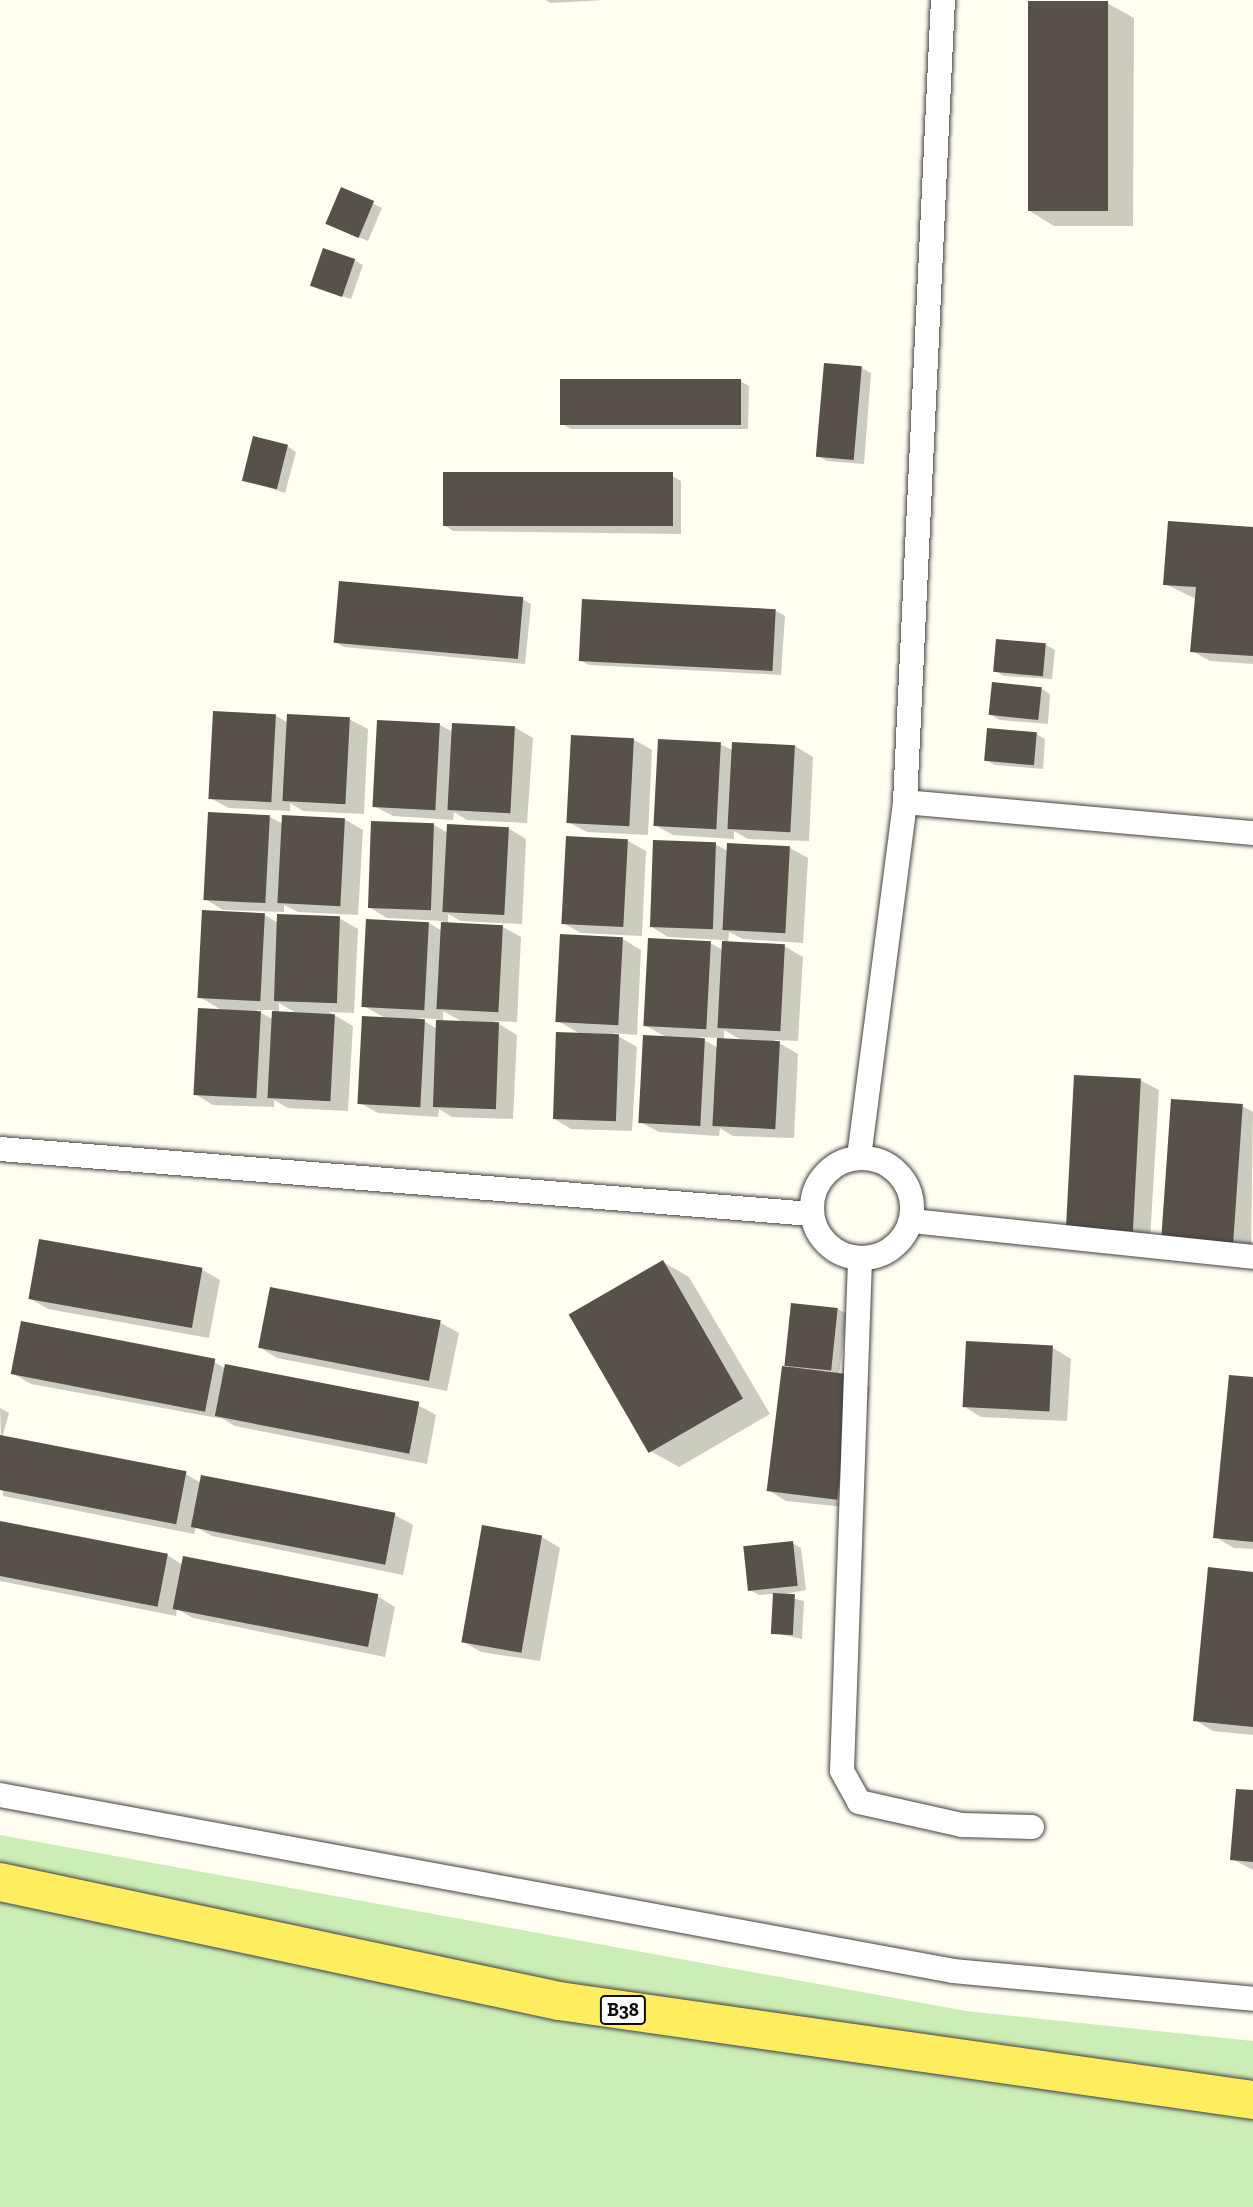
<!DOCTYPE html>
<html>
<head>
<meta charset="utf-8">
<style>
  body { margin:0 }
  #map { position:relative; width:1253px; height:2207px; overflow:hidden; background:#fffef0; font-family:"Zilla Slab",serif }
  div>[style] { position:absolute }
  .green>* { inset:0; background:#cbedb6 }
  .shadow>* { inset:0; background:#0003 }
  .building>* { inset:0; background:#58514a; transform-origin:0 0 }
  .roads { filter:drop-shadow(0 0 2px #414141) drop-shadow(0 0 2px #414141) }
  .lane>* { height:24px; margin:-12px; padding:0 12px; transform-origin:12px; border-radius:12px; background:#fff }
  .lane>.ring { margin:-12px; padding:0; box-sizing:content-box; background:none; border:24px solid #fff; border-radius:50% }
  .primary>* { height:38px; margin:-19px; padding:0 19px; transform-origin:19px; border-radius:19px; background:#ffed60 }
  span { translate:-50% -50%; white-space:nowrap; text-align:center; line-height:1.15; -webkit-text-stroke:7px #fff; paint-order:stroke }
  .shield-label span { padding:2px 5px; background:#fff; border:2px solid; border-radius:5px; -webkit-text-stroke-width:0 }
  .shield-label { font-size:19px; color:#0e0e0e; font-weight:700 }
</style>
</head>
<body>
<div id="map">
  <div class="green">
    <div style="clip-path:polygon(0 1835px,966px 2011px,1253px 2041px,1253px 2207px,0 2207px)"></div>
  </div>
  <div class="shadow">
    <div style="clip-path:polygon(546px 0,605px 0,550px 3px)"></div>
    <div style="clip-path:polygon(1107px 3px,1134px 18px,1133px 226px,1054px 226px,1028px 210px)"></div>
    <div style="clip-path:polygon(342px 189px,382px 208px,368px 241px,336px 228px)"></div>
    <div style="clip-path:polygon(354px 260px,363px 265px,351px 299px,312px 285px)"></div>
    <div style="clip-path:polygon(862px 368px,871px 373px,864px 464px,827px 461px,818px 456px)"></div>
    <div style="clip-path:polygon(740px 381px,749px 386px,748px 429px,571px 429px,562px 424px)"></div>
    <div style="clip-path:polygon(287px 446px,296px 452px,285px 493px,243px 479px)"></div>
    <div style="clip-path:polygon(672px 476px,681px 481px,681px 534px,453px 531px,444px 525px)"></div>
    <div style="clip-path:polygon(1253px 529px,1253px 664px,1210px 661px,1192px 651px,1196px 599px,1165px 584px)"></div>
    <div style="clip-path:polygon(522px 599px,531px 604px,525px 664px,344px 647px,335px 642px)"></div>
    <div style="clip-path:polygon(776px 611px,785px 616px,781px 675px,589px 665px,580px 660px)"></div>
    <div style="clip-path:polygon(1046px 645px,1055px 650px,1052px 679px,1004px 676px,995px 671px)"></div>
    <div style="clip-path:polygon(1042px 689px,1050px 694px,1048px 724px,1000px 720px,991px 715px)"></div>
    <div style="clip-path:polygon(275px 715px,288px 723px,349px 719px,368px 729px,364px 814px,303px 811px,290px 803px,290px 811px,229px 808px,210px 798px)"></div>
    <div style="clip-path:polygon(440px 725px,453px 732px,514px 727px,533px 738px,527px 823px,467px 820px,454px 812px,453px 820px,393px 816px,374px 806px)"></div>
    <div style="clip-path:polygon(1036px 734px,1045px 739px,1043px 769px,995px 765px,986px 760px)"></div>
    <div style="clip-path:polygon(633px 739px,652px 750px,648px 835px,587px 832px,568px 822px)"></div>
    <div style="clip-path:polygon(720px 744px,734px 751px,734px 744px,795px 746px,813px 757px,809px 841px,748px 839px,734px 831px,734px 839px,673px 835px,655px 825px)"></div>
    <div style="clip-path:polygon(270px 817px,283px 824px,344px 819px,363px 830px,358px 915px,298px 912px,284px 905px,284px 912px,223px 910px,205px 899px)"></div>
    <div style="clip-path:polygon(evenodd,434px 825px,448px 833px,508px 828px,526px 839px,522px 924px,461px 921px,448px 914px,448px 924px,503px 927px,521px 937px,517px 1022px,494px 1021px,517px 1035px,513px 1119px,452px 1117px,439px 1109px,438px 1117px,378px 1113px,360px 1103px,387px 1019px,364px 1006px,429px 923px,442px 931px,443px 921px,387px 918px,369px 907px,434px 825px,443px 1011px,463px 1022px,443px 1022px,443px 1011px,434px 825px,419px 1018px,438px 1019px,437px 1029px,419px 1018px)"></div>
    <div style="clip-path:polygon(628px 841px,646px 851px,642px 936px,581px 933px,563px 923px)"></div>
    <div style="clip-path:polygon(evenodd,715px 844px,729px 852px,790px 848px,808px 858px,803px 943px,743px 939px,729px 932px,728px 943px,784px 946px,803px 957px,798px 1041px,774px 1040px,798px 1054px,794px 1138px,733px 1136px,720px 1128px,719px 1136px,659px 1132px,640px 1122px,668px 1038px,644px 1025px,710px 943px,723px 950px,724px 940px,668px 937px,650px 926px,715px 844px,724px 1030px,743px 1041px,724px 1040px,724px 1030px,715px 844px,699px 1037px,719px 1038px,718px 1048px,699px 1037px)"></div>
    <div style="clip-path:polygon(evenodd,265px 915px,278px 923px,339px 918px,358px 929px,354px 1013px,329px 1012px,353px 1026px,348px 1111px,288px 1108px,274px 1100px,274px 1107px,213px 1105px,195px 1094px,223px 1011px,200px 997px,265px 915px,279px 1003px,298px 1014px,279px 1013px,279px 1003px,265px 915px,256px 1010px,274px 1010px,274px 1020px,256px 1010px)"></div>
    <div style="clip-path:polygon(623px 939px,641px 950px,637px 1035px,613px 1033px,637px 1047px,632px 1131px,571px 1129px,553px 1118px,582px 1035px,558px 1021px)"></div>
    <div style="clip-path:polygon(1140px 1080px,1159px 1090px,1150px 1241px,1087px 1238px)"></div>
    <div style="clip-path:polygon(1242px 1106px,1253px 1112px,1251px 1253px,1180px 1248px)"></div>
    <div style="clip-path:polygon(663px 1262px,689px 1277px,770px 1414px,679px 1467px,652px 1452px)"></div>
    <div style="clip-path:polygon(201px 1269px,220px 1280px,209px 1338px,48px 1309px,29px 1298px)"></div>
    <div style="clip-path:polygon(838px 1309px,847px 1314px,839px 1375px,870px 1387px,855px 1508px,786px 1501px,768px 1490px,794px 1370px,786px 1365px)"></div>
    <div style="clip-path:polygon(441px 1323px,459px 1333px,447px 1391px,277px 1358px,259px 1347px)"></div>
    <div style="clip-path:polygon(1053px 1348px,1071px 1359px,1067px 1421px,981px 1417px,963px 1406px)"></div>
    <div style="clip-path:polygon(214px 1362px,226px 1369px,418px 1405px,436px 1415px,427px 1464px,235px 1426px,223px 1419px,31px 1384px,12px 1373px)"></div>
    <div style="clip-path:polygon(1253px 1379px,1253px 1549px,1234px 1548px,1215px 1537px)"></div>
    <div style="clip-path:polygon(0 1408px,9px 1413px,2px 1438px,186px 1474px,201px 1483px,395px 1515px,413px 1525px,403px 1575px,212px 1536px,196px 1527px,194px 1534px,3px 1496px)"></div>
    <div style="clip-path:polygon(0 1523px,167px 1555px,183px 1565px,377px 1596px,395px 1607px,385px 1657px,193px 1618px,177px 1609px,176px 1616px,0 1581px)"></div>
    <div style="clip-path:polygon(483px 1527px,542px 1537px,560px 1548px,540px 1661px,481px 1652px,462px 1641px)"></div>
    <div style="clip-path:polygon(792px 1543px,801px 1548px,806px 1590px,780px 1595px,804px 1601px,802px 1639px,773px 1633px,775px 1594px,759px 1595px,750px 1590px)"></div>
    <div style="clip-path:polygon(1253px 1573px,1253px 1735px,1213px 1731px,1195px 1720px)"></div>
    <div style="clip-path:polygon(1253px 1792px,1253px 1870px,1232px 1859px)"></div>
  </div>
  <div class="building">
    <div style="left:1028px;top:1px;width:80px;height:210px"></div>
    <div style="left:341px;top:187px;width:36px;height:40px;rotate:23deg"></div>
    <div style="left:323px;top:248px;width:34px;height:40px;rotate:19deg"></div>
    <div style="left:824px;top:363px;width:38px;height:94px;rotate:5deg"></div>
    <div style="left:560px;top:379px;width:181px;height:46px"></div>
    <div style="left:253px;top:436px;width:36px;height:46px;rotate:14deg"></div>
    <div style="left:443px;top:472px;width:230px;height:54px"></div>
    <div style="clip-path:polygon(1168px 521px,1253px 527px,1253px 656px,1190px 652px,1196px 587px,1163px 585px)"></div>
    <div style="left:339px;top:581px;width:185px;height:62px;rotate:5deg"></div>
    <div style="left:582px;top:599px;width:194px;height:62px;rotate:3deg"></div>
    <div style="left:996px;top:639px;width:50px;height:33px;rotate:5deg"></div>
    <div style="left:992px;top:682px;width:50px;height:33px;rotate:6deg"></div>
    <div style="left:213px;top:711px;width:63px;height:88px;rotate:3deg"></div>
    <div style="left:287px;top:714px;width:63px;height:87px;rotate:3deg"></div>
    <div style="left:377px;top:720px;width:63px;height:87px;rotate:3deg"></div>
    <div style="left:452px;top:723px;width:63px;height:87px;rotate:3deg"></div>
    <div style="left:987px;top:728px;width:50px;height:33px;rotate:5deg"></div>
    <div style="left:571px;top:735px;width:63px;height:88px;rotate:3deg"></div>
    <div style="left:658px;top:739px;width:63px;height:87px;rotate:3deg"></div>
    <div style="left:732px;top:742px;width:63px;height:87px;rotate:3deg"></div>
    <div style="left:208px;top:812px;width:62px;height:88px;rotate:3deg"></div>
    <div style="left:282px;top:815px;width:63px;height:88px;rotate:3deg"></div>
    <div style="left:371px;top:821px;width:63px;height:87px;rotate:2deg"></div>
    <div style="left:447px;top:824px;width:62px;height:88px;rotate:3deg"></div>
    <div style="left:566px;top:836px;width:62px;height:88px;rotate:3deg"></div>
    <div style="left:653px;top:840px;width:63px;height:87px;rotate:2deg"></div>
    <div style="left:727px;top:843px;width:63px;height:87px;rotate:3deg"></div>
    <div style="left:202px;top:910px;width:63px;height:88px;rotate:3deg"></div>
    <div style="left:277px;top:914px;width:63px;height:87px;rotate:2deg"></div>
    <div style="left:366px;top:919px;width:63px;height:88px;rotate:3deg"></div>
    <div style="left:441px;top:922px;width:62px;height:87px;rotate:3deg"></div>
    <div style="left:560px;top:934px;width:63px;height:88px;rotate:3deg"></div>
    <div style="left:648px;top:938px;width:63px;height:88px;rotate:3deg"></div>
    <div style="left:722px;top:941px;width:63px;height:87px;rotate:3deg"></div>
    <div style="left:198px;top:1008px;width:63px;height:87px;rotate:3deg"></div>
    <div style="left:272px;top:1011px;width:63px;height:87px;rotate:3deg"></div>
    <div style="left:362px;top:1016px;width:63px;height:88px;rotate:3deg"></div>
    <div style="left:436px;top:1020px;width:63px;height:87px;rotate:2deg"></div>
    <div style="left:556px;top:1032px;width:63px;height:87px;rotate:2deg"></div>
    <div style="left:643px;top:1035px;width:62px;height:88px;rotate:3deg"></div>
    <div style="left:717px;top:1038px;width:63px;height:88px;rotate:3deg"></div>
    <div style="left:1074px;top:1075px;width:67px;height:153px;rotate:3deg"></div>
    <div style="left:1171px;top:1099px;width:72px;height:140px;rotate:4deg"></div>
    <div style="left:39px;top:1239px;width:166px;height:61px;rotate:10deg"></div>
    <div style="left:663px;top:1260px;width:160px;height:109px;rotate:60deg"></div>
    <div style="left:270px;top:1287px;width:174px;height:62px;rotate:11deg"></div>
    <div style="left:791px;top:1303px;width:47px;height:63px;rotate:6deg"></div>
    <div style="left:21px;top:1321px;width:198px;height:54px;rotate:11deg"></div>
    <div style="left:966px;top:1341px;width:87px;height:66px;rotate:3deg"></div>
    <div style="left:225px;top:1364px;width:198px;height:53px;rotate:11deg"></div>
    <div style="left:782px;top:1366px;width:71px;height:126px;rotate:7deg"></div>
    <div style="clip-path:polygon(1229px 1375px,1253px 1377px,1253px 1542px,1213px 1538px)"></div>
    <div style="left:0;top:1435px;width:190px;height:54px;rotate:11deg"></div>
    <div style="left:201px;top:1475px;width:198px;height:53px;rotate:11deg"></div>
    <div style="left:0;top:1521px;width:171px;height:54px;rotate:11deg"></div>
    <div style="left:482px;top:1525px;width:61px;height:119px;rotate:10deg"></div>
    <div style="left:793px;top:1541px;width:45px;height:50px;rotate:84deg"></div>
    <div style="left:183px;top:1556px;width:199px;height:54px;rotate:11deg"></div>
    <div style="clip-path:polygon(1208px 1567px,1253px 1572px,1253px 1727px,1193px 1721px)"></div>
    <div style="left:773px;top:1593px;width:22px;height:41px;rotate:3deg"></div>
    <div style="clip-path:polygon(1236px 1789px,1253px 1790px,1253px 1862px,1230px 1860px)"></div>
  </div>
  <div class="roads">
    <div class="lane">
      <div style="left:905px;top:802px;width:349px;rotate:5.1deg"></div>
      <div style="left:0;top:1149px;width:814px;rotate:4.58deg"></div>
      <div style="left:859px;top:1157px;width:358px;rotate:-82.6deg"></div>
      <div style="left:905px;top:802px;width:803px;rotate:-87.29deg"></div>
      <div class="ring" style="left:812px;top:1158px;width:76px;height:76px"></div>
      <div style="left:912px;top:1221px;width:343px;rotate:6deg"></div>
      <div style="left:860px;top:1260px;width:511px;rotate:92.02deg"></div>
      <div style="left:842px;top:1771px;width:35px;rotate:61deg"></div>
      <div style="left:859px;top:1802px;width:106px;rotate:12.6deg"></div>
      <div style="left:962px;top:1825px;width:70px;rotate:1.6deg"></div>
      <div style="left:0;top:1795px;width:969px;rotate:10.46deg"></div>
      <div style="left:953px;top:1971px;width:301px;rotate:5.3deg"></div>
    </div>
    <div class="primary">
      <div style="left:0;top:1882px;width:572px;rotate:12.02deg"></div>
      <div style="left:559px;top:2001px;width:701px;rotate:8.12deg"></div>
    </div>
  </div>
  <div class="shield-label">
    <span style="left:623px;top:2010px">B38</span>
  </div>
</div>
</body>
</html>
